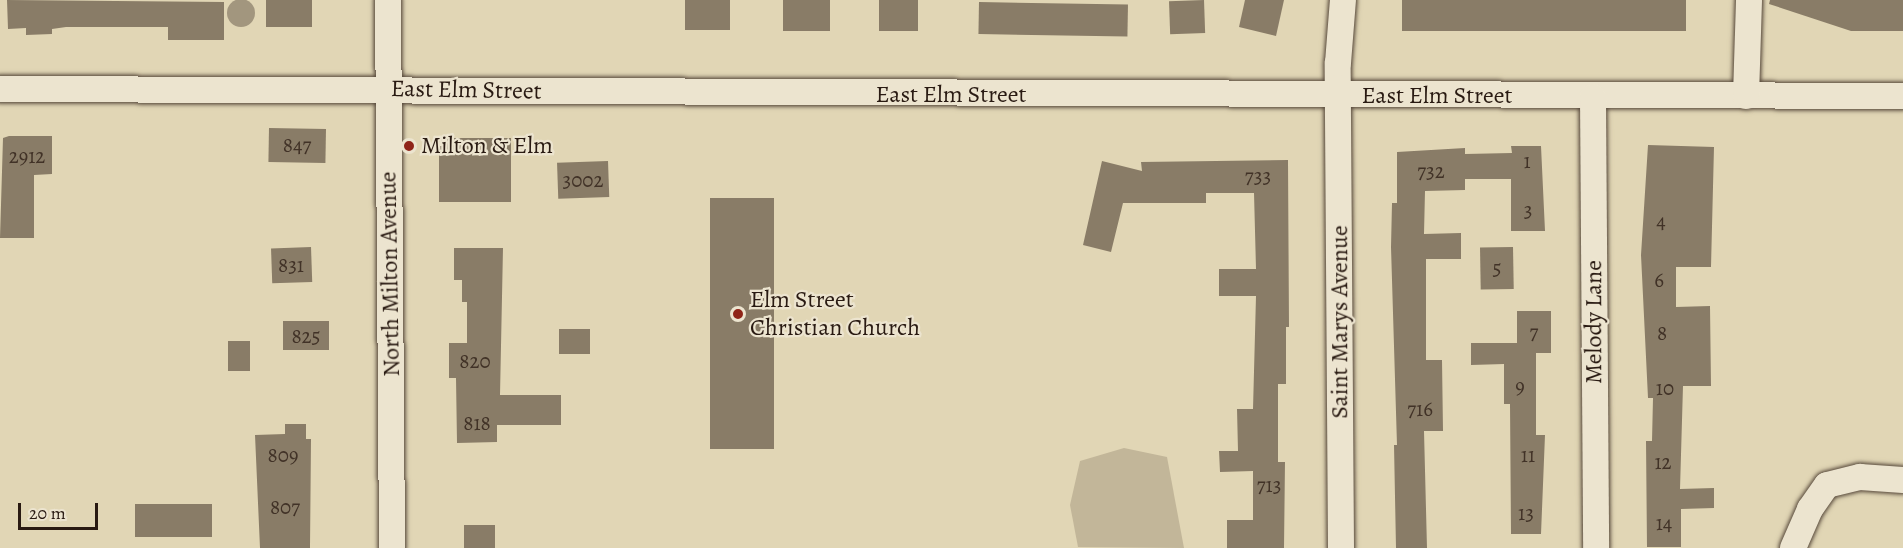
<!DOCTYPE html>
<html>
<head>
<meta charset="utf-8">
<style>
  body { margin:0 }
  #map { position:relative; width:1903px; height:548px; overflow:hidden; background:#e1d6b5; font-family:Alegreya,serif }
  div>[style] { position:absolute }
  .green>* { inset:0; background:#c2b699 }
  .water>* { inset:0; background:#a2967e }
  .round { border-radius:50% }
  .building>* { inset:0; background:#897c67; transform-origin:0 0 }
  .roads { filter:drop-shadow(0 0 2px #57493b) drop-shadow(0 0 2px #57493b) }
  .minor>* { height:26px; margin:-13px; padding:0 13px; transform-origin:13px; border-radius:13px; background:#ece4cf }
  .dots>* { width:16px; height:16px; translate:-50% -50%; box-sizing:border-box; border:3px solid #ece4cf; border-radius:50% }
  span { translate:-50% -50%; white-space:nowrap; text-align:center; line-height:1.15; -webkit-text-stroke:4.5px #ece4cf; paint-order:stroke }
  .number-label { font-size:21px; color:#413227 }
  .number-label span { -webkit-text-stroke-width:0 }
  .street-label { font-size:24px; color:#291a12 }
  .poi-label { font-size:24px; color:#291a12 }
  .left { translate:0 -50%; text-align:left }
  .scale { position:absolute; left:18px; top:503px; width:80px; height:27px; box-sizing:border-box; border:3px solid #291a12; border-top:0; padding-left:8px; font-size:18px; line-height:21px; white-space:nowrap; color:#291a12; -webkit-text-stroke:4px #ece4cf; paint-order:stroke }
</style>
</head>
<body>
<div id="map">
  <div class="green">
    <div style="clip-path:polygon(1124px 448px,1167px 457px,1184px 548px,1078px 547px,1070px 505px,1080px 461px)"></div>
  </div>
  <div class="water">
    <div class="round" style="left:227px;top:-1px;width:28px;height:28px"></div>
  </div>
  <div class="building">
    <div style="clip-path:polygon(7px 0,224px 2px,224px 40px,168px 40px,168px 27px,66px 27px,52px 29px,52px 34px,26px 35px,26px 28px,8px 29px)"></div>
    <div style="left:266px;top:0;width:46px;height:27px"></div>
    <div style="left:685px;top:0;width:45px;height:30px"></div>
    <div style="left:783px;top:0;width:47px;height:31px"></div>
    <div style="left:879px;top:0;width:39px;height:31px"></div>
    <div style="left:1204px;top:0;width:33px;height:35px;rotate:88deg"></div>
    <div style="clip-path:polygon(1245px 0,1284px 0,1276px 36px,1239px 27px)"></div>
    <div style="left:1402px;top:0;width:284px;height:31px"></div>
    <div style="clip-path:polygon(1770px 0,1903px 0,1903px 31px,1851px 31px,1769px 4px)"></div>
    <div style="left:979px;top:2px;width:149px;height:32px;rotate:1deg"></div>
    <div style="left:269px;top:128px;width:57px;height:34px;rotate:1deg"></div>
    <div style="clip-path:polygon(9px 136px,52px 136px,52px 174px,34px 175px,34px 238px,0 238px,3px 138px)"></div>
    <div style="left:439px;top:138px;width:72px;height:64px"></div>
    <div style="clip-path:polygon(1648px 145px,1714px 147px,1711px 267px,1676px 267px,1676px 307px,1710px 306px,1711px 386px,1683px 386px,1680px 489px,1714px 488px,1714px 508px,1681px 509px,1681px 547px,1647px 547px,1646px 441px,1652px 441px,1653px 398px,1648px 398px,1641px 255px)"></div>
    <div style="clip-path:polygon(1511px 146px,1541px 146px,1545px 231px,1511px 231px,1511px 179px,1465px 179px,1465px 190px,1425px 191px,1424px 234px,1461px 233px,1461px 259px,1426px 259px,1426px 360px,1442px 360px,1443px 431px,1424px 431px,1427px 548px,1396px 548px,1394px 445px,1397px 445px,1391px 247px,1392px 203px,1397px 203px,1397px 152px,1465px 148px,1465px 154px,1512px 153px)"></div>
    <div style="clip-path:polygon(1288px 160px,1289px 327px,1286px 327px,1286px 384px,1278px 384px,1278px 462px,1285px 462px,1284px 548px,1227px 548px,1227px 520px,1253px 520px,1253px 471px,1220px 472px,1219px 451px,1238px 451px,1237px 409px,1253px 409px,1256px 296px,1219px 296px,1219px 269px,1256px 269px,1254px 193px,1206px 193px,1206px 203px,1123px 203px,1111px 252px,1083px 245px,1102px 161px,1142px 171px,1141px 162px)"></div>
    <div style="left:608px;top:161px;width:36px;height:51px;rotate:88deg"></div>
    <div style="left:710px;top:198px;width:64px;height:251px"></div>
    <div style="left:311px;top:247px;width:35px;height:40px;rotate:88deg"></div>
    <div style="left:1513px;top:247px;width:42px;height:33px;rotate:89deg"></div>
    <div style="clip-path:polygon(454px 248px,503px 248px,500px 395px,561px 395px,561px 425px,497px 425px,497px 442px,457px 443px,456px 378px,449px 378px,449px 343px,467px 343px,467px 302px,462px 302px,462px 280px,454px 280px)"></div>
    <div style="clip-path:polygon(1517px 311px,1551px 311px,1551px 353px,1536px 353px,1536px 435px,1545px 435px,1541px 534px,1511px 534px,1510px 404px,1504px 404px,1504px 364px,1471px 365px,1471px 343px,1517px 343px)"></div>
    <div style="left:283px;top:321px;width:46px;height:29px"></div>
    <div style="left:559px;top:329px;width:31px;height:25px"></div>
    <div style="left:250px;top:341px;width:30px;height:22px;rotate:90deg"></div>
    <div style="clip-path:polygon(285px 424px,306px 424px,306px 439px,311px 439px,310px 548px,260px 548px,255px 435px,285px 434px)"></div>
    <div style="left:135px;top:504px;width:77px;height:33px"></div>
    <div style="left:464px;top:525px;width:31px;height:23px"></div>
  </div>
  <div class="roads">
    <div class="minor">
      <div style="left:388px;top:0;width:548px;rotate:89.58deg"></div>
      <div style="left:0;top:89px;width:1903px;rotate:0.21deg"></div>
      <div style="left:1746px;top:96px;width:96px;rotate:-88.2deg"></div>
      <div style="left:1593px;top:97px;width:451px;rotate:89.6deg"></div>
      <div style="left:1341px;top:548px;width:485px;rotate:-90.4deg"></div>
      <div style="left:1338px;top:63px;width:63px;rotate:-85.5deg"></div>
      <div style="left:1793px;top:548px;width:43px;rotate:-66.4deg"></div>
      <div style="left:1810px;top:509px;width:29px;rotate:-55deg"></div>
      <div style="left:1827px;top:485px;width:34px;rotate:-14deg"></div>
      <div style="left:1860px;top:477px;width:43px;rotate:4deg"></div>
    </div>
  </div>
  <div class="dots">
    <div style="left:409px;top:146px;background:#8f2418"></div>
    <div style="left:738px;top:314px;background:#8f2418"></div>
  </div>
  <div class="number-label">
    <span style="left:297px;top:145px">847</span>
    <span style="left:27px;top:156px">2912</span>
    <span style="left:1527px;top:161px">1</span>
    <span style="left:1431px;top:171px">732</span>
    <span style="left:1258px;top:176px">733</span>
    <span style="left:583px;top:180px">3002</span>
    <span style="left:1528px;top:210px">3</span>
    <span style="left:1661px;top:221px">4</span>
    <span style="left:291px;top:265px">831</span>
    <span style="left:1497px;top:268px">5</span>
    <span style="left:1659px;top:280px">6</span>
    <span style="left:1534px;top:332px">7</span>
    <span style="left:1662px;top:333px">8</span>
    <span style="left:306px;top:336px">825</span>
    <span style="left:475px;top:361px">820</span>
    <span style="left:1520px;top:386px">9</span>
    <span style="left:1665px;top:388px">10</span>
    <span style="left:1420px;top:409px">716</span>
    <span style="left:477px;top:423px">818</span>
    <span style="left:283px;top:455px">809</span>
    <span style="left:1528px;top:455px">11</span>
    <span style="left:1663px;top:462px">12</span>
    <span style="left:1269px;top:485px">713</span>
    <span style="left:285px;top:507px">807</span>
    <span style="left:1526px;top:513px">13</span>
    <span style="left:1664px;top:523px">14</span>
  </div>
  <div class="street-label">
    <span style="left:466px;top:90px;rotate:1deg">East Elm Street</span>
    <span style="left:951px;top:95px">East Elm Street</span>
    <span style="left:1437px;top:96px">East Elm Street</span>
    <span style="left:390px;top:274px;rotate:-91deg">North Milton Avenue</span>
    <span style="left:1340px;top:322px;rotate:-90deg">Saint Marys Avenue</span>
    <span style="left:1594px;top:322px;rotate:-90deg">Melody Lane</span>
  </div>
  <div class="poi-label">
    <span class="left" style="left:421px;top:146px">Milton &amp; Elm</span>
    <span class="left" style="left:750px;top:314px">Elm Street<br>Christian Church</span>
  </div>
  <div class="scale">20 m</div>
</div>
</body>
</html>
